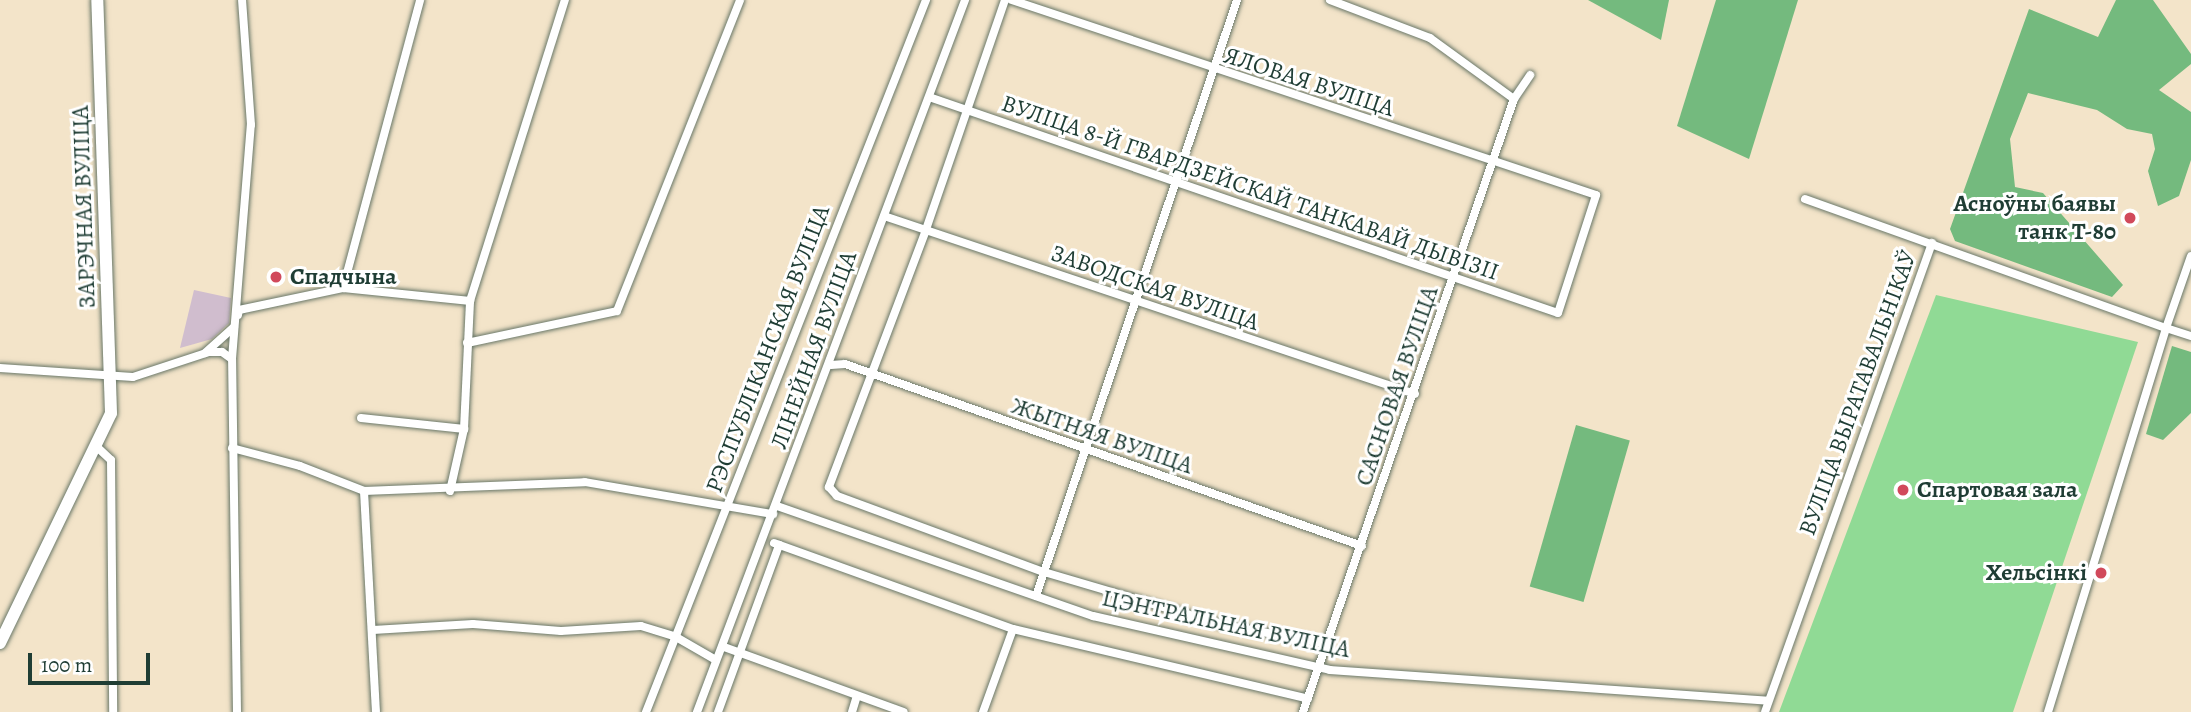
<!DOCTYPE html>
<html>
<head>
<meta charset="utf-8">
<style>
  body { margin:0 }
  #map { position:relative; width:2191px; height:712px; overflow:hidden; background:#f3e4c9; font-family:Alegreya,serif }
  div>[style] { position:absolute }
  .industrial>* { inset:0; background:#d0bdce }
  .green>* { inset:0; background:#90da95 }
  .forest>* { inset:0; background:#74ba7e; transform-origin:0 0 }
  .roads { filter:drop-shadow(0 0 2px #697768) drop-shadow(0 0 2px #697768) }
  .minor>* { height:8px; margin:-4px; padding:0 4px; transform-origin:4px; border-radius:4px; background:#fff }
  .secondary>* { height:12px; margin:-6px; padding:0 6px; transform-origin:6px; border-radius:6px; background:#fff }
  .dots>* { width:19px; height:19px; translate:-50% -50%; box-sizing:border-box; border:4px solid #fff; border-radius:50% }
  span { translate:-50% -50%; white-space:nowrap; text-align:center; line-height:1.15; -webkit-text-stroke:6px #fff; paint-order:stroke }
  .street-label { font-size:24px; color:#1f3d34 }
  .poi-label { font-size:24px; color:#1f3d34; font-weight:700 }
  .right { translate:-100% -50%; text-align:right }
  .left { translate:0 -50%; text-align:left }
  .scale { position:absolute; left:28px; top:653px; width:122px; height:32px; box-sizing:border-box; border:4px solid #1f3d34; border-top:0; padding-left:9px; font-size:21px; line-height:24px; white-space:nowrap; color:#1f3d34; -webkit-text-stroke:5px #fff; paint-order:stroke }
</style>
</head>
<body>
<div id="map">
  <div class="industrial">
    <div style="clip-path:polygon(194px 290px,231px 298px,229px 323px,212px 339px,180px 348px)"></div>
  </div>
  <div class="green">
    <div style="clip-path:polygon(1936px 295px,2138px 342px,2013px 712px,1779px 712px)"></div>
  </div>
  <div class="forest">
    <div style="clip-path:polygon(1588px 0,1669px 0,1661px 40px)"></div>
    <div style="clip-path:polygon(1716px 0,1798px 0,1749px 159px,1677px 126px)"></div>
    <div style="clip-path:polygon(2116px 0,2153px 0,2191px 54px,2191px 64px,2159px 90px,2191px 112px,2191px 160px,2179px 196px,2158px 206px,2148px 171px,2155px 149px,2152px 134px,2127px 129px,2097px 110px,2028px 93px,2010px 139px,2015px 187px,2043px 193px,2123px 285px,2112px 297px,1955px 241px,1950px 229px,2029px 9px,2098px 37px)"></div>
    <div style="clip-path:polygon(2172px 346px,2191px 352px,2191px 413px,2163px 440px,2146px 434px)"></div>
    <div style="left:1576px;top:425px;width:56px;height:168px;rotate:16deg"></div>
  </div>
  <div class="roads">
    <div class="minor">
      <div style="left:1005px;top:0;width:243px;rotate:109deg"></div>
      <div style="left:926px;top:230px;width:275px;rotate:110.7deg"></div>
      <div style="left:829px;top:487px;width:12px;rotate:48deg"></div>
      <div style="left:837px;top:496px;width:221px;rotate:20.2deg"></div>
      <div style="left:1044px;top:572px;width:188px;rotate:16.4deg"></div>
      <div style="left:1224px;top:625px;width:106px;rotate:10.4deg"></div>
      <div style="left:1330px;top:0;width:107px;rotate:20.8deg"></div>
      <div style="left:1430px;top:38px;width:104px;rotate:36deg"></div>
      <div style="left:929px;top:97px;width:665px;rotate:18.95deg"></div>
      <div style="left:1558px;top:313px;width:124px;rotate:-72.1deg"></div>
      <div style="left:1596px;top:195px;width:616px;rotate:-161.54deg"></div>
      <div style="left:1805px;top:199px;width:383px;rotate:19.7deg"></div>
      <div style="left:2166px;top:328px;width:76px;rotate:-70.9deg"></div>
      <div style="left:884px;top:216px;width:560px;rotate:18.53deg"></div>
      <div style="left:343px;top:288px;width:298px;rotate:-75deg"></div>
      <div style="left:238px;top:315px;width:5px;rotate:-79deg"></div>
      <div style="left:239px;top:310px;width:106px;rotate:-11.9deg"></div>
      <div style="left:343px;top:288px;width:128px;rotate:5.8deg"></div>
      <div style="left:467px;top:343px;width:153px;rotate:-12deg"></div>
      <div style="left:617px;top:311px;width:334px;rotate:-68.4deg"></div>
      <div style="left:205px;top:353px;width:39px;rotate:-42deg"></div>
      <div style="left:831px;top:365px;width:14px;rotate:-4deg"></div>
      <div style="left:845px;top:364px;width:548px;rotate:19.39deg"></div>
      <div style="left:0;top:368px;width:133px;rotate:3.9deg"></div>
      <div style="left:133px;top:377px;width:80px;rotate:-18.2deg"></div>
      <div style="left:209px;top:352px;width:13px"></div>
      <div style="left:222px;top:352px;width:12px;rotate:35deg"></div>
      <div style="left:361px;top:418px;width:104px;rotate:6.1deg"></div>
      <div style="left:97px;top:447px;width:19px;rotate:43deg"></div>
      <div style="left:111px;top:460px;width:252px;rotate:89.5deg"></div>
      <div style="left:232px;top:448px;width:70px;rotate:14.8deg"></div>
      <div style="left:300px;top:466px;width:69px;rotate:21.3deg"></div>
      <div style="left:364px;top:491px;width:221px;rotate:-2.3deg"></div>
      <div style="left:585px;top:482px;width:191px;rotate:9.7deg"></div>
      <div style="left:364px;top:491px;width:221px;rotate:86.9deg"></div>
      <div style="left:450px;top:491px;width:64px;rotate:-77.3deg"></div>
      <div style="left:464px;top:429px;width:128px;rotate:-87.3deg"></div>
      <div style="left:470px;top:301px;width:316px;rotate:-72.5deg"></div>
      <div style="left:777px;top:506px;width:335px;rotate:19.2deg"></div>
      <div style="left:1093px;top:616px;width:243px;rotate:12.8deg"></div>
      <div style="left:1330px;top:670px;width:439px;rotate:4deg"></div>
      <div style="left:774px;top:543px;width:254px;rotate:19.8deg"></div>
      <div style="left:1013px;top:629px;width:303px;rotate:13.3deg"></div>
      <div style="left:1036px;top:596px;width:629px;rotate:-71.36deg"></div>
      <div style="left:373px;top:630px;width:100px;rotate:-3.4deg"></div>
      <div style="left:473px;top:624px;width:88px;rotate:4.5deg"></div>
      <div style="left:561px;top:631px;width:80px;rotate:-3.6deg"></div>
      <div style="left:641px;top:626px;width:37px;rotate:17deg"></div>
      <div style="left:676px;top:637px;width:46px;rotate:29.9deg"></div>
      <div style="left:724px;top:647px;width:191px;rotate:19.9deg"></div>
      <div style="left:237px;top:712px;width:353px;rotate:-90.8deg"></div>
      <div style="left:232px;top:359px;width:235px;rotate:-85.4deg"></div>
      <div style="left:251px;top:125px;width:125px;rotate:-94.1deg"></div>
      <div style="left:646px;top:712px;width:765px;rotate:-68.53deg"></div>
      <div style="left:697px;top:712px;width:761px;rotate:-69.37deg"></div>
      <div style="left:718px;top:712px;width:178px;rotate:-69.9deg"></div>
      <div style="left:852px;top:712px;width:17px;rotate:-73deg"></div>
      <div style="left:983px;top:712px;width:88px;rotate:-70.1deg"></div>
      <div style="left:1303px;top:712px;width:648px;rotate:-71.01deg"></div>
      <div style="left:1514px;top:99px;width:29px;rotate:-56deg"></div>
      <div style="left:1765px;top:712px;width:498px;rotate:-70.4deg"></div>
      <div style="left:2048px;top:712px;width:402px;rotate:-72.9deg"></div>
      <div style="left:2166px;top:328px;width:26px;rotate:18deg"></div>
    </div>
    <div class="secondary">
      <div style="left:0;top:643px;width:255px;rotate:-64.2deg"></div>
      <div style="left:111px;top:413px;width:413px;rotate:-91.9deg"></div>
    </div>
  </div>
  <div class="dots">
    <div style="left:2130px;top:218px;background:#d1495b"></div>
    <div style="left:276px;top:277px;background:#d1495b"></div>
    <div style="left:1903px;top:490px;background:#d1495b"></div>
    <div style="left:2101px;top:573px;background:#d1495b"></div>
  </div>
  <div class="street-label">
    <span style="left:1309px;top:82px;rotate:18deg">ЯЛОВАЯ ВУЛІЦА</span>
    <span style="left:1250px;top:188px;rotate:19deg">ВУЛІЦА 8-Й ГВАРДЗЕЙСКАЙ ТАНКАВАЙ ДЫВІЗІІ</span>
    <span style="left:84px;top:207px;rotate:-92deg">ЗАРЭЧНАЯ ВУЛІЦА</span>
    <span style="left:1155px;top:288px;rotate:19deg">ЗАВОДСКАЯ ВУЛІЦА</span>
    <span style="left:768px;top:349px;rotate:-69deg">РЭСПУБЛІКАНСКАЯ ВУЛІЦА</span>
    <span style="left:814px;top:350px;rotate:-70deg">ЛІНЕЙНАЯ ВУЛІЦА</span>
    <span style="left:1397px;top:386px;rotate:-71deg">САСНОВАЯ ВУЛІЦА</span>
    <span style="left:1858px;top:393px;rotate:-70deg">ВУЛІЦА ВЫРАТАВАЛЬНІКАЎ</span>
    <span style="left:1102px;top:436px;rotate:19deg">ЖЫТНЯЯ ВУЛІЦА</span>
    <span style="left:1226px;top:624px;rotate:12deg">ЦЭНТРАЛЬНАЯ ВУЛІЦА</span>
  </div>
  <div class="poi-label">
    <span class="right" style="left:2116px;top:218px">Асноўны баявы<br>танк Т-80</span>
    <span class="left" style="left:290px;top:277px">Спадчына</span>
    <span class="left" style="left:1917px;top:490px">Спартовая зала</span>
    <span class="right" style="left:2087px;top:573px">Хельсінкі</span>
  </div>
  <div class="scale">100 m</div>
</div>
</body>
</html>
